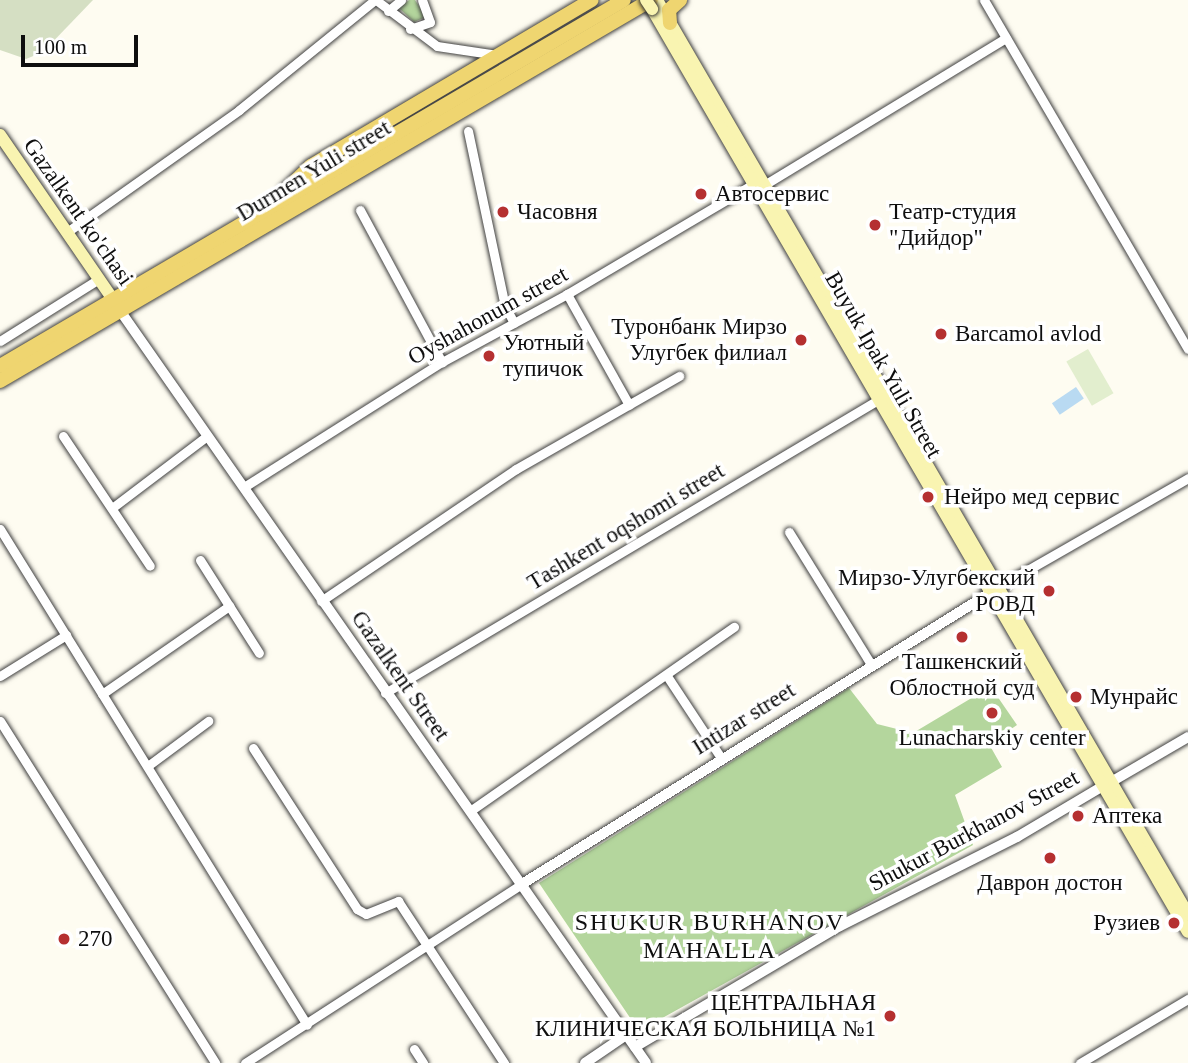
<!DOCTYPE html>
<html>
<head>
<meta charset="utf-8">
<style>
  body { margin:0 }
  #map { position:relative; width:1188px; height:1063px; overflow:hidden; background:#fefcf1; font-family:Georgia,serif }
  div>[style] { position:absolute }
  .forest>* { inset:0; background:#b4d69d }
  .cemetery>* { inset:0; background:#d5dfc3 }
  .pitch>* { inset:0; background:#e2eece; transform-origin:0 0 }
  .water>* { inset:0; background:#b9daf2; transform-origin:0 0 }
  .roads { filter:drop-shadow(0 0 2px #414141) drop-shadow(0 0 2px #414141) }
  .minor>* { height:9px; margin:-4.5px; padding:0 4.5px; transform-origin:4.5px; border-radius:4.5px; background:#fff }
  .tertiary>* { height:10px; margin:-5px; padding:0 5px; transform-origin:5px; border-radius:5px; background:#fff }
  .secondary>* { height:12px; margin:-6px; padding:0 6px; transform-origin:6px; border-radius:6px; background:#f9f4b1 }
  .primary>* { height:14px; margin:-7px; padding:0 7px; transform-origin:7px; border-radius:7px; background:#efd570 }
  .bridges { filter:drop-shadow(0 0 2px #303030) drop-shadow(0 0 2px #303030) }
  .secondary-bridge>* { height:12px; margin:-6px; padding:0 6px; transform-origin:6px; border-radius:6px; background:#f9f4b1 }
  .dots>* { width:19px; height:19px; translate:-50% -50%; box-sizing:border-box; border:4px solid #fff; border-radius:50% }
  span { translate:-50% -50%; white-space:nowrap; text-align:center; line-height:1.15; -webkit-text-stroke:7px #fff; paint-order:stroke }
  .street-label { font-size:23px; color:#0e0e0e }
  .poi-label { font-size:23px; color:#0e0e0e }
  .left { translate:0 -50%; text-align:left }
  .right { translate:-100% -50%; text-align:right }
  .neighbourhood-label { font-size:24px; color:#0e0e0e; letter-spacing:2px }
  .scale { position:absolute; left:21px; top:35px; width:117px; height:32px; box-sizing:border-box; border:4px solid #0e0e0e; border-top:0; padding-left:9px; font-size:21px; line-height:24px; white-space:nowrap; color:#0e0e0e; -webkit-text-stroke:5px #fff; paint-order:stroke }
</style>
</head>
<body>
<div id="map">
  <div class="forest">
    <div style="clip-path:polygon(409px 0,415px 0,426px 17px,414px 22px,399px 8px)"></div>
    <div style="clip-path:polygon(849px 688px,877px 724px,913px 733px,985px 690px,990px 695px,995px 693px,1017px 725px,989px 744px,1002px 767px,955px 795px,973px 845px,639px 1031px,539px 883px)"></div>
  </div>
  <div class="cemetery">
    <div style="clip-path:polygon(0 0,93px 0,43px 52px,26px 59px,0 50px)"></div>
  </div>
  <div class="pitch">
    <div style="left:1088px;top:349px;width:51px;height:25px;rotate:60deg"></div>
  </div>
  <div class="water">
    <div style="left:1076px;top:387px;width:14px;height:29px;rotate:56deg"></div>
  </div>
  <div class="roads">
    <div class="minor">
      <div style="left:376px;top:0;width:76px;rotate:37deg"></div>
      <div style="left:437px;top:46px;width:61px;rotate:8.5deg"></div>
      <div style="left:984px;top:0;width:404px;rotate:59.7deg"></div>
      <div style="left:388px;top:11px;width:17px;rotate:-40deg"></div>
      <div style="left:410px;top:29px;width:21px;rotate:-19deg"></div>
      <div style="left:430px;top:22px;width:23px;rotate:-110deg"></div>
      <div style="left:468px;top:131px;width:179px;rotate:78.1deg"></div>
      <div style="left:505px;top:306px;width:19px;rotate:62deg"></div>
      <div style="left:764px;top:185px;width:283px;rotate:-31.3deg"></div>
      <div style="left:360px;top:210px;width:173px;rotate:61.7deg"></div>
      <div style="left:67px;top:232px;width:211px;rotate:-35.3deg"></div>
      <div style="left:239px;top:110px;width:175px;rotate:-39deg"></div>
      <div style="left:567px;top:294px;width:127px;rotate:60.8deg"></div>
      <div style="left:0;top:341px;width:117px;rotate:-32.1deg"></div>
      <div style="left:63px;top:436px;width:156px;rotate:56.2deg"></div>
      <div style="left:244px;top:487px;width:234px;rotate:-32.3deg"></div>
      <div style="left:442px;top:362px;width:142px;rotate:-28.5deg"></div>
      <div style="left:567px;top:294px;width:216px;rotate:-30.6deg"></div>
      <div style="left:112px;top:508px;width:119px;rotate:-37.2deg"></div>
      <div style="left:0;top:529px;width:583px;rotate:58.24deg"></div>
      <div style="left:789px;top:532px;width:155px;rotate:58.2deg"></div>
      <div style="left:200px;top:560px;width:110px;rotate:57.6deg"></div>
      <div style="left:998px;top:587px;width:219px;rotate:-29.8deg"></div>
      <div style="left:321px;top:601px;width:235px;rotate:-34.1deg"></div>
      <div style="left:516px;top:469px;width:188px;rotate:-29.7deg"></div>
      <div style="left:0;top:676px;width:78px;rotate:-31.8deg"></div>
      <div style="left:667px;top:676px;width:98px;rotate:56.6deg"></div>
      <div style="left:385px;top:693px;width:579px;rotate:-30.73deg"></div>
      <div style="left:102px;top:694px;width:155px;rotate:-34.7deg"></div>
      <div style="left:0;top:721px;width:404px;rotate:57.8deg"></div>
      <div style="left:253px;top:748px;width:192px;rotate:57.1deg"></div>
      <div style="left:357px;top:909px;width:10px;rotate:29deg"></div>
      <div style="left:366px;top:914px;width:35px;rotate:-22deg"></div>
      <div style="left:398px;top:901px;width:194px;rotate:56.8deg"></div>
      <div style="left:149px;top:765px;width:74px;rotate:-36.7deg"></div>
      <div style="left:470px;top:811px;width:322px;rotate:-34.9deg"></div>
      <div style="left:414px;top:1049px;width:17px;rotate:57deg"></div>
      <div style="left:245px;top:1063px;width:330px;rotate:-32.9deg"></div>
      <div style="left:1080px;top:1063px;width:126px;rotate:-30.7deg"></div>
    </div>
    <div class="tertiary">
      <div style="left:121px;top:312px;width:916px;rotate:55.04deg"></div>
      <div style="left:1111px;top:782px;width:89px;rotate:-30.3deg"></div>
      <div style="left:522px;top:884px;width:561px;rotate:-31.88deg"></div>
      <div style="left:635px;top:1047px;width:238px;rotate:-30.6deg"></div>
      <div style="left:840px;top:926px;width:198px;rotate:-26.7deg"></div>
      <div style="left:1017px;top:837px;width:100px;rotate:-30.7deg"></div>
      <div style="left:585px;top:1063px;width:50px;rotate:-34.3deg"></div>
    </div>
    <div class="secondary">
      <div style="left:657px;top:0;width:1057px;rotate:59.85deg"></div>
      <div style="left:652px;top:9px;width:1067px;rotate:59.86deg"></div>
      <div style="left:0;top:135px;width:210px;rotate:55.5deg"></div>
    </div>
    <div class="primary">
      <div style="left:670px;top:23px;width:13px;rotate:-94deg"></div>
      <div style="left:669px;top:10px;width:15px;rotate:-42deg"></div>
      <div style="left:285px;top:191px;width:36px;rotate:-44deg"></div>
      <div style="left:311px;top:166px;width:326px;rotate:-30.6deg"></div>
      <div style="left:0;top:366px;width:723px;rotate:-30.39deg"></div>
      <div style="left:0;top:381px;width:754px;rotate:-30.34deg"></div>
    </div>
  </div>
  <div class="bridges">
    <div class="secondary-bridge">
      <div style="left:646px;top:0;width:11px;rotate:56deg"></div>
    </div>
  </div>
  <div class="dots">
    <div style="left:701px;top:194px;background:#b53031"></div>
    <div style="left:503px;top:212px;background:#b53031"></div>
    <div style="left:875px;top:225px;background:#b53031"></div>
    <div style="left:941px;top:334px;background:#b53031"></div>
    <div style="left:801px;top:340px;background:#b53031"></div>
    <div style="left:489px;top:356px;background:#b53031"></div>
    <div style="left:928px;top:497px;background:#b53031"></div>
    <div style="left:1049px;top:591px;background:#b53031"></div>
    <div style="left:962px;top:637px;background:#b53031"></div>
    <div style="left:1076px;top:697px;background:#b53031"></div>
    <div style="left:992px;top:713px;background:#b53031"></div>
    <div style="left:1078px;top:816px;background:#b53031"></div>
    <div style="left:1050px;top:858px;background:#b53031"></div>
    <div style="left:1174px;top:923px;background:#b53031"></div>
    <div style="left:64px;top:939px;background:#b53031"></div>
    <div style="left:890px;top:1016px;background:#b53031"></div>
  </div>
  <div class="street-label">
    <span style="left:314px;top:171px;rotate:-31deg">Durmen Yuli street</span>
    <span style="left:78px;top:212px;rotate:55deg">Gazalkent ko'chasi</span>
    <span style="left:488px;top:316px;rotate:-29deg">Oyshahonum street</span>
    <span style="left:883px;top:365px;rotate:60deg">Buyuk Ipak Yuli Street</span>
    <span style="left:626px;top:527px;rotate:-31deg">Tаshkent oqshomi street</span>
    <span style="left:400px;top:676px;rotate:55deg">Gazalkent Street</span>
    <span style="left:744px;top:719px;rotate:-32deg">Intizаr street</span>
    <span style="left:974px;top:831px;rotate:-28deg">Shukur Burkhanov Street</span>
  </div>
  <div class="poi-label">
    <span class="left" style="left:715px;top:194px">Автосервис</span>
    <span class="left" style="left:517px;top:212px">Часовня</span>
    <span class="left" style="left:889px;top:225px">Театр-студия<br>"Дийдор"</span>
    <span class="right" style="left:787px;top:340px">Туронбанк Мирзо<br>Улугбек филиал</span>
    <span class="left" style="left:955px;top:334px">Barcamol avlod</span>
    <span class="left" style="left:503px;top:356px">Уютный<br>тупичок</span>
    <span class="left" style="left:944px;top:497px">Нейро мед сервис</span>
    <span class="right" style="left:1035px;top:591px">Мирзо-Улугбекский<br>РОВД</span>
    <span style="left:962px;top:675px">Ташкенский<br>Облостной суд</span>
    <span class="left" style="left:1090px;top:697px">Мунрайс</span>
    <span style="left:992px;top:738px">Lunacharskiy center</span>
    <span class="left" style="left:1092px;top:816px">Аптека</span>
    <span style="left:1050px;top:883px">Даврон достон</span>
    <span class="right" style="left:1160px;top:923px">Рузиев</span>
    <span class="left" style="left:78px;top:939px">270</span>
    <span class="right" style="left:876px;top:1016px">ЦЕНТРАЛЬНАЯ<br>КЛИНИЧЕСКАЯ БОЛЬНИЦА №1</span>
  </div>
  <div class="neighbourhood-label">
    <span style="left:710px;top:937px">SHUKUR BURHANOV<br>MAHALLA</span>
  </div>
  <div class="scale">100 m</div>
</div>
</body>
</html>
